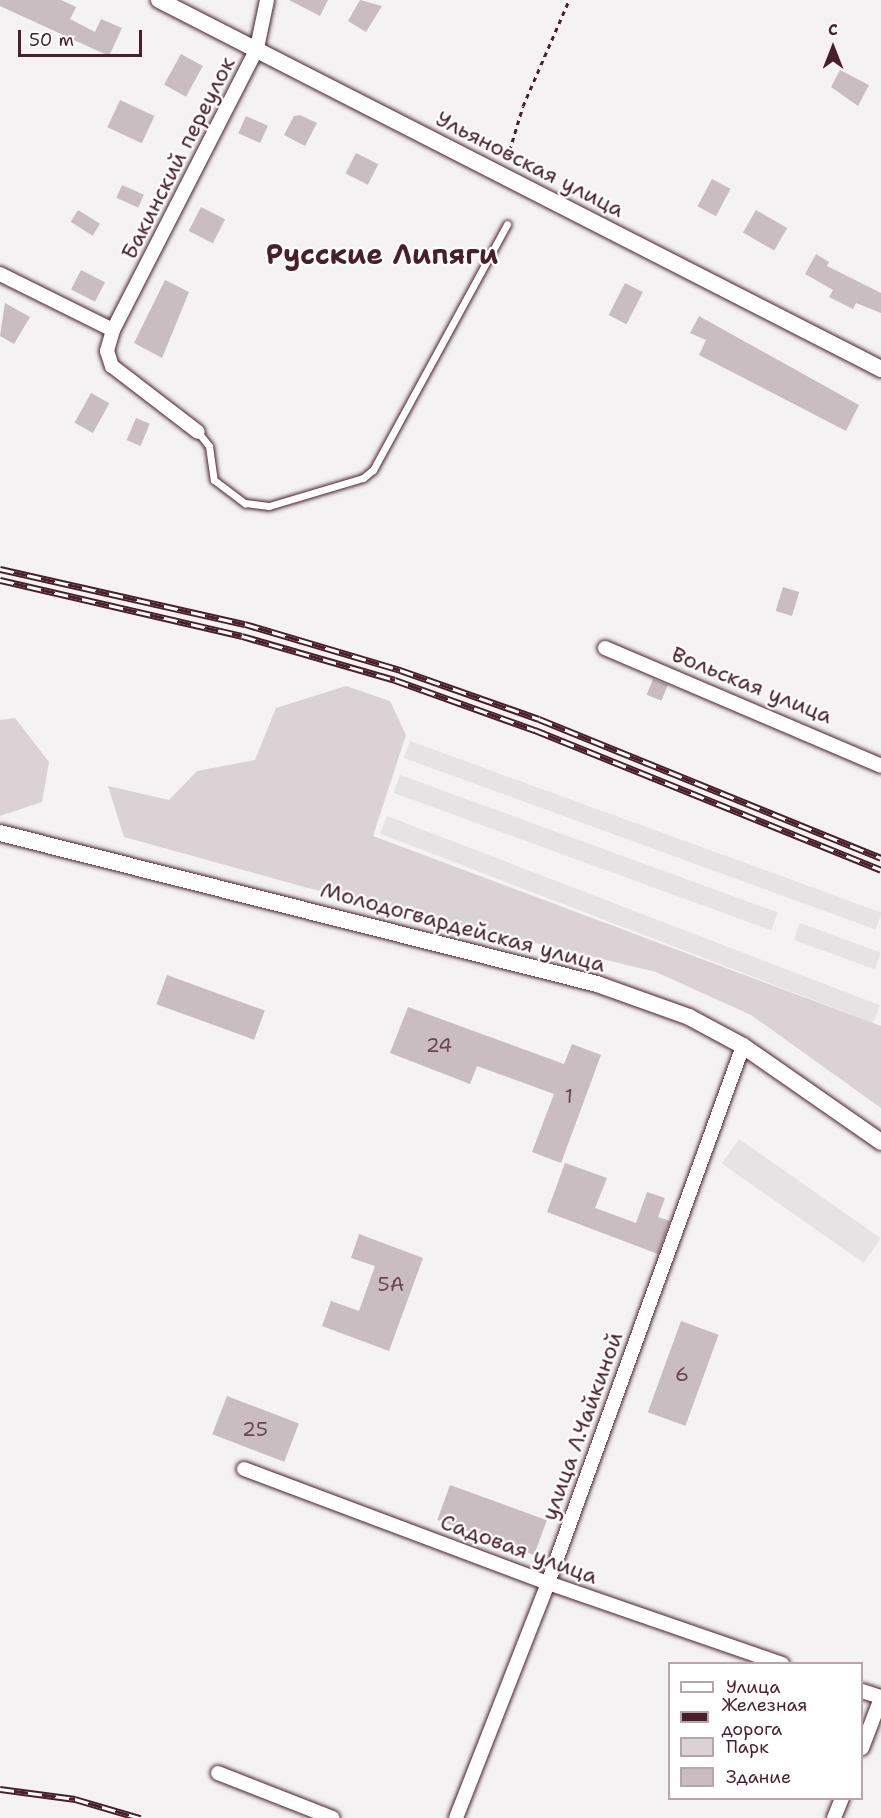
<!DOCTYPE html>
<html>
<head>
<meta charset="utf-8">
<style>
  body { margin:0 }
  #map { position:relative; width:881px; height:1818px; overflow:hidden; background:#f4f2f2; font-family:"Shantell Sans",sans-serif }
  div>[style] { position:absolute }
  .built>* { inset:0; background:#e7e2e3; transform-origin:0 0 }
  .green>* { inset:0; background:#dbd2d5 }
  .building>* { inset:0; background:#cabdc1; transform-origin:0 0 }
  .path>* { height:3px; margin-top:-1.5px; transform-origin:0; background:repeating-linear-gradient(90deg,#4a1f2b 0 4.5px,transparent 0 9px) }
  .roads { filter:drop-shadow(0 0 2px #4a1f2b) drop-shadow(0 0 2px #4a1f2b) }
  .service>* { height:7px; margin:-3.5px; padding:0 3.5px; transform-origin:3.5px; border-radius:3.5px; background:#fff }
  .minor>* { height:14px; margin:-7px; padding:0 7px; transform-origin:7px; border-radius:7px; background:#fff }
  .tertiary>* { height:16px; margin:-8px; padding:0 8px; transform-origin:8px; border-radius:8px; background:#fff }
  .rail>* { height:7px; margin-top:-3.5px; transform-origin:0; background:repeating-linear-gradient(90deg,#fff 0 14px,#4a1f2b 0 28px); box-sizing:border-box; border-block:2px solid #4a1f2b }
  span { translate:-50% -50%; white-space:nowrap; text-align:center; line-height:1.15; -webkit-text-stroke:4.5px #fff; paint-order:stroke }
  .number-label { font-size:20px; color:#6a4650 }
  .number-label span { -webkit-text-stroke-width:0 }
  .street-label { font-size:22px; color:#4a1f2b }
  .district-label { font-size:28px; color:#4a1f2b; font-weight:700 }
  .legend { position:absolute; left:668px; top:1662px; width:195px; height:138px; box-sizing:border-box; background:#fff; border:2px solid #b7a5aa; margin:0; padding:8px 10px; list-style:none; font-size:18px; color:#4a1f2b }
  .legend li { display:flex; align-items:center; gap:12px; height:30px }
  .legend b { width:30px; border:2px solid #b7a5aa }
  .north { position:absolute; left:803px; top:18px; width:60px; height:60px; -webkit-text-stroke:4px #fff; paint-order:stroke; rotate:0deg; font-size:16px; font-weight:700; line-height:24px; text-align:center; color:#4a1f2b }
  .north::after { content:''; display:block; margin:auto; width:21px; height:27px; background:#4a1f2b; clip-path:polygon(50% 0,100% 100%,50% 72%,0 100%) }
  .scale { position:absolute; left:18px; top:30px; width:124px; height:27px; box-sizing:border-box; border:3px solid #4a1f2b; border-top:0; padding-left:8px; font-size:18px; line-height:21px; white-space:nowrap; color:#4a1f2b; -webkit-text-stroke:4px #fff; paint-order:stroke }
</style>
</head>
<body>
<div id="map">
  <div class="built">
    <div style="left:410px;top:741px;width:502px;height:18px;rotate:20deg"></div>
    <div style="left:400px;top:775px;width:402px;height:19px;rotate:20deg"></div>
    <div style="left:387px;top:816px;width:528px;height:19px;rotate:21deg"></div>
    <div style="left:800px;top:923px;width:86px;height:18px;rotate:20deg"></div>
    <div style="left:739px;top:1139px;width:173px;height:30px;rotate:35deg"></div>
  </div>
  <div class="green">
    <div style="clip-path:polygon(346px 686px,390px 701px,406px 735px,373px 836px,881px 1026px,881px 1108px,751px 1015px,656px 972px,308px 888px,124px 837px,108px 786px,169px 800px,197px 771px,255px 760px,276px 708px)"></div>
    <div style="clip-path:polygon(15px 718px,49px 762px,42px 802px,0 816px,0 720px)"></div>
  </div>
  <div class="building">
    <div style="clip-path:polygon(0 0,61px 0,76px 7px,70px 19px,95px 32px,101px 19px,122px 28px,109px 56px,0 6px)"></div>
    <div style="clip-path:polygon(289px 0,328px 0,320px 16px)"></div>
    <div style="clip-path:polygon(360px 0,382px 6px,366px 32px,348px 21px)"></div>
    <div style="left:181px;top:54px;width:25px;height:35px;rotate:29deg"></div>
    <div style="clip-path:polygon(840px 70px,869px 85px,858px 106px,831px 87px)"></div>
    <div style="left:120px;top:100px;width:38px;height:30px;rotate:25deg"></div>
    <div style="clip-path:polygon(300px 115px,317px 123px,305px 146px,284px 135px,294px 116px)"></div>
    <div style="left:246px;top:116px;width:24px;height:19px;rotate:24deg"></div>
    <div style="left:356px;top:153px;width:25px;height:23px;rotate:27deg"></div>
    <div style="left:712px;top:179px;width:21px;height:31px;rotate:28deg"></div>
    <div style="left:122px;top:185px;width:24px;height:14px;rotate:24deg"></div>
    <div style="left:201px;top:207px;width:27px;height:27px;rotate:27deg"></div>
    <div style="left:78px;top:210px;width:26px;height:14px;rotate:32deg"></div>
    <div style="left:756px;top:210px;width:36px;height:26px;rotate:30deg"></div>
    <div style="clip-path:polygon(816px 254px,829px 262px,827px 266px,881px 293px,881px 313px,856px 303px,853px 309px,829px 297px,833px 290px,805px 274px)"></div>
    <div style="left:81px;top:270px;width:27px;height:22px;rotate:27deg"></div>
    <div style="clip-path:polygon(165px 280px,189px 292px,162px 358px,134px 343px)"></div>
    <div style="left:625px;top:283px;width:20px;height:36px;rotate:27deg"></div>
    <div style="clip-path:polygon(5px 303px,30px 317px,14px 344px,0 336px)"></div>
    <div style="clip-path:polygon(699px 316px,859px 405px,846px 431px,699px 355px,706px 340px,690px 333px)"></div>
    <div style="left:91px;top:393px;width:21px;height:34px;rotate:29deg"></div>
    <div style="left:136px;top:418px;width:15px;height:24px;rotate:23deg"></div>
    <div style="left:783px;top:587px;width:17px;height:25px;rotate:17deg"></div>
    <div style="left:653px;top:679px;width:16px;height:17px;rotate:22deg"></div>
    <div style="left:167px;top:975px;width:104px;height:31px;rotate:20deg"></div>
    <div style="clip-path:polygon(408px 1007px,564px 1064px,572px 1044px,601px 1055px,561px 1163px,532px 1152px,554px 1094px,477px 1066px,470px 1084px,390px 1053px)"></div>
    <div style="clip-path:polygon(565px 1163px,607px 1178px,595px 1208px,636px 1223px,647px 1192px,665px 1198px,658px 1217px,670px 1221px,658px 1254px,547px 1212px)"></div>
    <div style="clip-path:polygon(359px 1234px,423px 1258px,389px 1351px,322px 1326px,331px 1301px,359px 1311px,375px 1266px,351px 1258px)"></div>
    <div style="left:681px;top:1321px;width:40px;height:97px;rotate:20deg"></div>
    <div style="left:227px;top:1396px;width:77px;height:41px;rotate:21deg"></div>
    <div style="left:450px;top:1485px;width:103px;height:37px;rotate:20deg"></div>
  </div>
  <div class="path">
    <div style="left:507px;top:159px;width:55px;rotate:-73.2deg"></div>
    <div style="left:523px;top:106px;width:116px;rotate:-66.5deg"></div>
  </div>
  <div class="roads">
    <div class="service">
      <div style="left:198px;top:432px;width:18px;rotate:52deg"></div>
      <div style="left:209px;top:446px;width:34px;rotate:82deg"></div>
      <div style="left:214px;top:480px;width:39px;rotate:37deg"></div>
      <div style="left:245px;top:503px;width:24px;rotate:7deg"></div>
      <div style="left:269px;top:506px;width:98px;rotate:-16.6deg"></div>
      <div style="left:363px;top:478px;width:13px;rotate:-39deg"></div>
      <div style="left:373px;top:470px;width:280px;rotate:-61.4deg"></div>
    </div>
    <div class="minor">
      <div style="left:0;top:274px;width:126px;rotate:26.4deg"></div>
      <div style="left:113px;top:330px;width:22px;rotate:106deg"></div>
      <div style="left:107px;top:351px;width:16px;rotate:72deg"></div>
      <div style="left:112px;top:366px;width:108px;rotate:37.5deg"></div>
      <div style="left:113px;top:330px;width:317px;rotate:-62.9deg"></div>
      <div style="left:257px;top:48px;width:49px;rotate:-78.2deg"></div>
      <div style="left:605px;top:648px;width:300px;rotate:23.1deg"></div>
      <div style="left:244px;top:1469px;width:325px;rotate:20.6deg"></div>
      <div style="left:548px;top:1583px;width:248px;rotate:19.1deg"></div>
      <div style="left:862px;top:1691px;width:20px;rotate:18deg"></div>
      <div style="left:862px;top:1748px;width:53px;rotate:-69.2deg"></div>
      <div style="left:218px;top:1773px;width:123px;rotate:21.4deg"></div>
      <div style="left:456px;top:1818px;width:252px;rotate:-68.6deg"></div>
      <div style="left:548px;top:1583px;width:571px;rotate:-70.04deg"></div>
      <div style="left:834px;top:1818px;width:22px;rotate:-68deg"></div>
    </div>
    <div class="tertiary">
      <div style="left:159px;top:0;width:811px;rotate:27.07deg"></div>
      <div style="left:0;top:833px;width:616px;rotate:14.19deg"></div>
      <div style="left:597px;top:984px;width:98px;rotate:19.7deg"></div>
      <div style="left:689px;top:1017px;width:61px;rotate:28.2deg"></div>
      <div style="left:743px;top:1046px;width:168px;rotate:34.8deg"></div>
    </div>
  </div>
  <div class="rail">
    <div style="left:0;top:569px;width:251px;rotate:12.7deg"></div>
    <div style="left:245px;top:624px;width:162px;rotate:16.5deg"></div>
    <div style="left:400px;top:670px;width:147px;rotate:19.4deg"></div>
    <div style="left:539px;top:719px;width:369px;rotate:22.1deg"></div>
    <div style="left:0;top:580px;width:248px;rotate:13deg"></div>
    <div style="left:242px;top:636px;width:159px;rotate:16deg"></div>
    <div style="left:395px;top:680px;width:149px;rotate:19.7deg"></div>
    <div style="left:535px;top:730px;width:373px;rotate:22deg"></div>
    <div style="left:0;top:1789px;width:76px;rotate:7.6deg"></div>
    <div style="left:75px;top:1799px;width:68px;rotate:16.3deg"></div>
  </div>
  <div class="number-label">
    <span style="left:439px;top:1045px">24</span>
    <span style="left:569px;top:1096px">1</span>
    <span style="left:391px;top:1284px">5А</span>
    <span style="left:682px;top:1374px">6</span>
    <span style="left:255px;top:1429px">25</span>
  </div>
  <div class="street-label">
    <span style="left:178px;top:158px;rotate:-63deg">Бакинский переулок</span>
    <span style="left:530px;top:164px;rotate:27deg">Ульяновская улица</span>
    <span style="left:752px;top:685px;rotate:22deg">Вольская улица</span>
    <span style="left:463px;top:927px;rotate:15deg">Молодогвардейская улица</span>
    <span style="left:582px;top:1426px;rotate:-70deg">улица Л.Чайкиной</span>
    <span style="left:519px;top:1549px;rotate:20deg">Садовая улица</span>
  </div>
  <div class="district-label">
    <span style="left:382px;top:254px">Русские Липяги</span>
  </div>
  <ul class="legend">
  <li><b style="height:8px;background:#fff"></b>Улица</li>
  <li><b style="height:8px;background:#4a1f2b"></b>Железная дорога</li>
  <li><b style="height:16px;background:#dbd2d5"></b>Парк</li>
  <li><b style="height:16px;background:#cabdc1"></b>Здание</li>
  </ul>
  <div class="north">С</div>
  <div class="scale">50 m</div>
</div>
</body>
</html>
